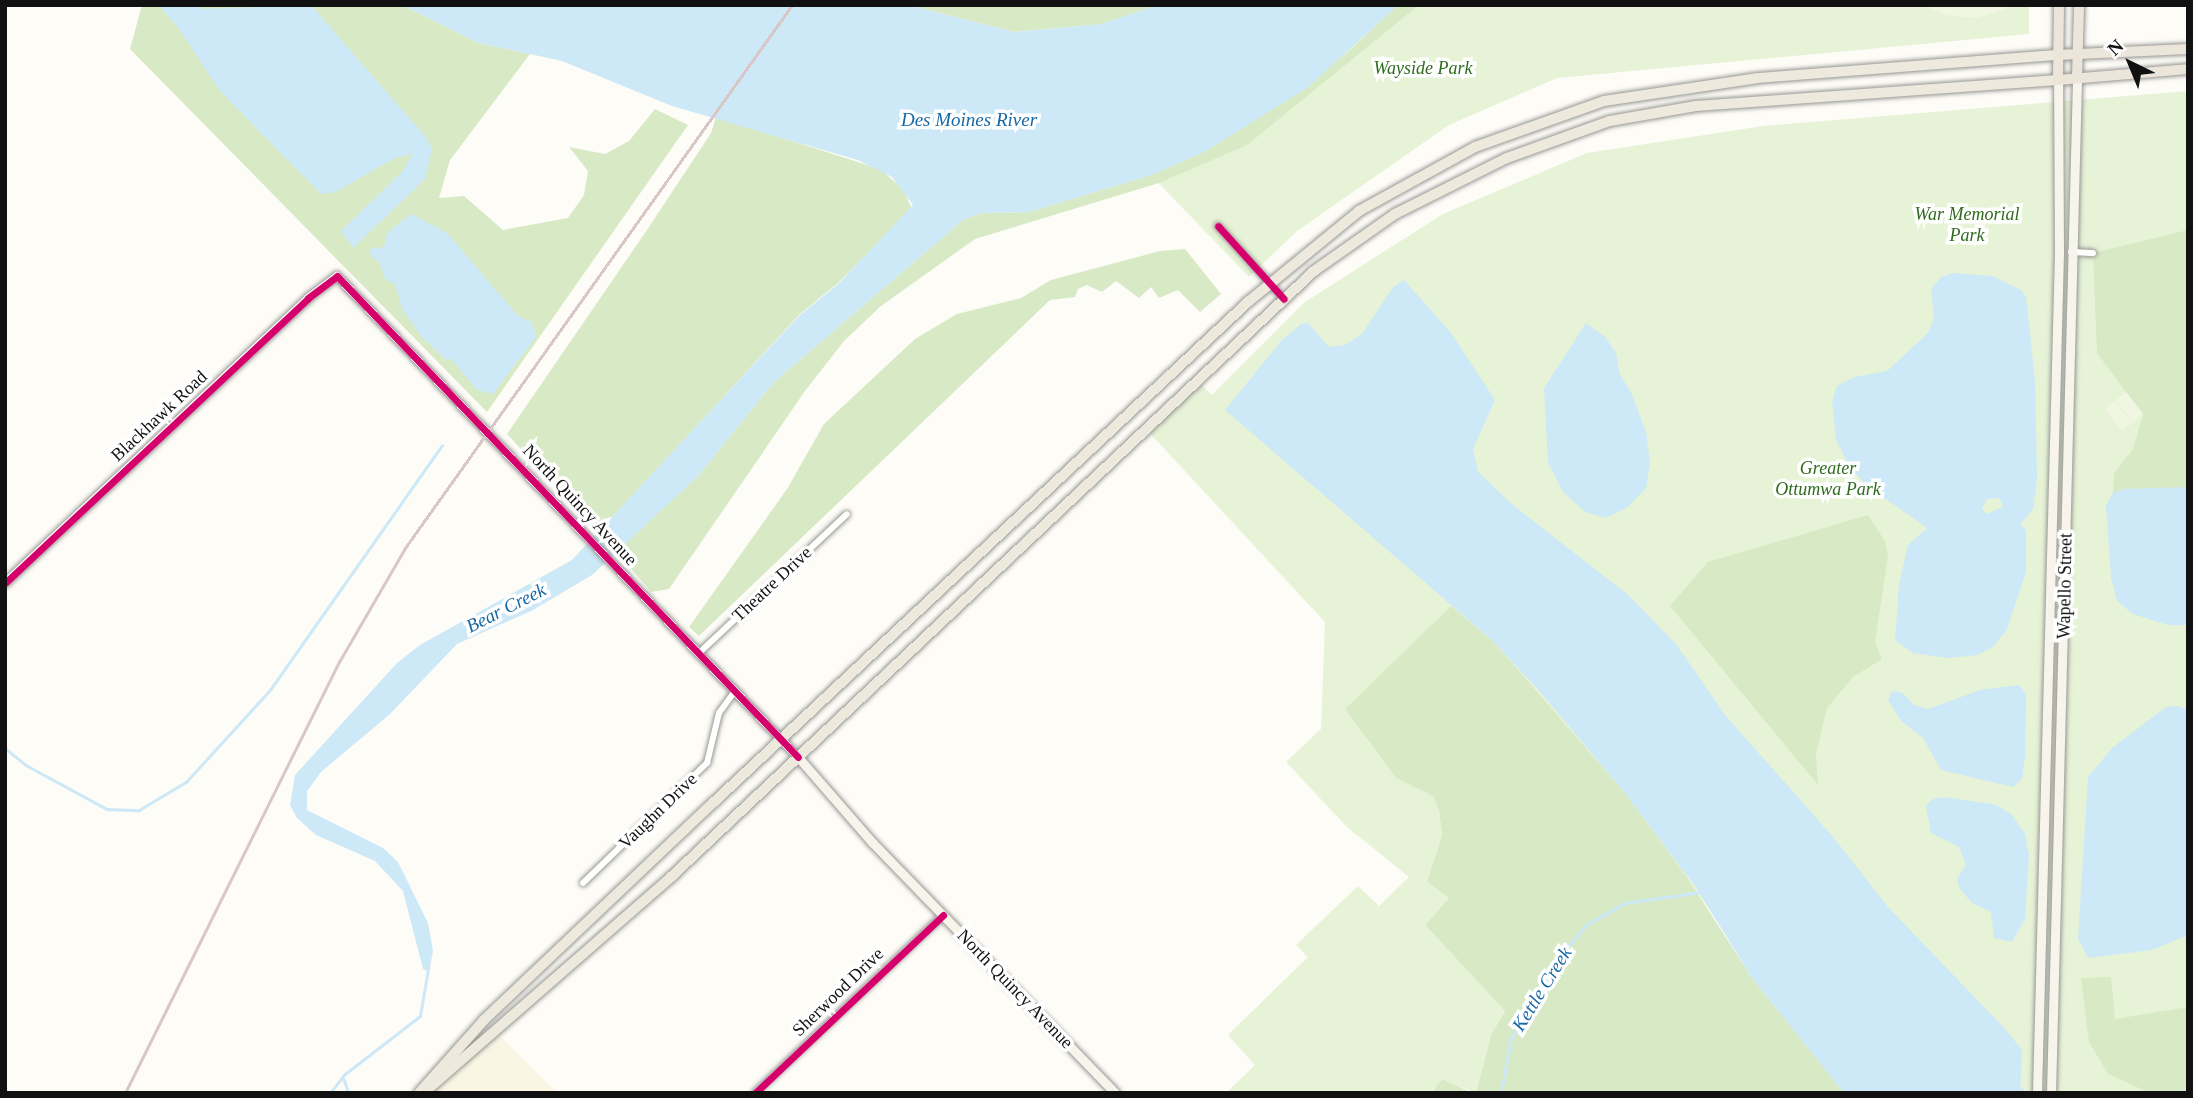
<!DOCTYPE html>
<html>
<head>
<meta charset="utf-8">
<style>
  body { margin:0 }
  #map { position:relative; width:2193px; height:1098px; overflow:hidden; background:#fdfcf7; font-family:"Times New Roman",serif }
  div>[style] { position:absolute }
  .farmland>* { inset:0; background:#f9f7e4 }
  .green>* { inset:0; background:#e7f3d7 }
  .forest>* { inset:0; background:#d8eac5 }
  .pitch>* { inset:0; background:#f0f6e1; transform-origin:0 0 }
  .water>* { inset:0; background:#cde8f7 }
  .stream>* { height:2.5px; margin:-1.25px; padding:0 1.25px; transform-origin:1.25px; border-radius:1.25px; background:#cde8f7 }
  .roads { filter:drop-shadow(0 0 2px #979795) drop-shadow(0 0 2px #979795) }
  .minor>* { height:6px; margin:-3px; padding:0 3px; transform-origin:3px; border-radius:3px; background:#fffffe }
  .tertiary>* { height:8px; margin:-4px; padding:0 4px; transform-origin:4px; border-radius:4px; background:#fffffe }
  .secondary>* { height:9px; margin:-4.5px; padding:0 4.5px; transform-origin:4.5px; border-radius:4.5px; background:#f6f4eb }
  .primary>* { height:10px; margin:-5px; padding:0 5px; transform-origin:5px; border-radius:5px; background:#ede9dc }
  .trunk>* { height:10px; margin:-5px; padding:0 5px; transform-origin:5px; border-radius:5px; background:#ece5da }
  .rail>* { height:2.5px; margin:-1.25px; padding:0 1.25px; transform-origin:1.25px; border-radius:1.25px; background:#d9c6c7 }
  .cycleway>* { height:7px; margin:-3.5px; padding:0 3.5px; transform-origin:3.5px; border-radius:3.5px; background:#d6006c }
  span { translate:-50% -50%; white-space:nowrap; text-align:center; line-height:1.15; -webkit-text-stroke:7px #fff; paint-order:stroke }
  .park-label { font-size:18px; color:#2f6b1f; font-style:italic }
  .street-label { font-size:18px; color:#111 }
  .water-label { font-size:19px; color:#1768a6; font-style:italic }
  .frame { position:absolute; inset:0; border:7px solid #111; pointer-events:none }
  .north { position:absolute; left:2095px; top:28px; width:70px; height:70px; -webkit-text-stroke:5px #fff; paint-order:stroke; rotate:317deg; font-size:19px; font-weight:700; line-height:28px; text-align:center; color:#111 }
  .north::after { content:''; display:block; margin:auto; width:24px; height:32px; background:#111; clip-path:polygon(50% 0,100% 100%,50% 72%,0 100%) }
</style>
</head>
<body>
<div id="map">
  <div class="farmland">
    <div style="clip-path:polygon(497px 1033px,557px 1093px,423px 1093px)"></div>
  </div>
  <div class="green">
    <div style="clip-path:polygon(1398px 5px,2029px 5px,2029px 34px,1557px 78px,1449px 125px,1297px 231px,1249px 277px,1151px 175px,1274px 113px)"></div>
    <div style="clip-path:polygon(2188px 91px,2188px 1093px,1844px 1093px,1788px 1025px,1687px 877px,1493px 641px,1451px 607px,1345px 709px,1396px 778px,1434px 796px,1439px 810px,1442px 835px,1427px 882px,1449px 898px,1425px 925px,1505px 1011px,1491px 1035px,1476px 1093px,1442px 1079px,1432px 1093px,1226px 1093px,1255px 1065px,1228px 1035px,1308px 957px,1296px 945px,1358px 886px,1379px 906px,1409px 877px,1347px 827px,1286px 762px,1321px 729px,1325px 622px,1145px 428px,1196px 380px,1212px 395px,1305px 302px,1443px 214px,1587px 153px,1763px 126px)"></div>
  </div>
  <div class="forest">
    <div style="clip-path:polygon(142px 5px,402px 5px,479px 43px,530px 54px,450px 160px,439px 198px,464px 196px,503px 230px,568px 218px,584px 195px,588px 171px,569px 147px,605px 154px,629px 141px,655px 109px,688px 125px,487px 412px,130px 49px)"></div>
    <div style="clip-path:polygon(908px 5px,1158px 5px,1102px 24px,1014px 32px)"></div>
    <div style="clip-path:polygon(1398px 5px,1419px 5px,1247px 145px,1159px 183px,975px 239px,881px 306px,844px 341px,805px 391px,669px 589px,651px 592px,616px 551px,698px 476px,774px 382px,963px 220px,981px 213px,1029px 212px,1151px 175px,1206px 151px,1345px 55px)"></div>
    <div style="clip-path:polygon(716px 117px,880px 169px,903px 189px,912px 209px,838px 283px,799px 315px,598px 533px,507px 434px,647px 230px,711px 133px)"></div>
    <div style="clip-path:polygon(2188px 230px,2188px 487px,2113px 493px,2114px 473px,2133px 449px,2143px 415px,2097px 353px,2093px 253px)"></div>
    <div style="clip-path:polygon(1185px 249px,1221px 294px,1200px 312px,1178px 290px,1159px 298px,1151px 287px,1139px 298px,1116px 281px,1102px 292px,1087px 285px,1078px 289px,1075px 297px,1050px 300px,699px 636px,689px 627px,787px 489px,824px 424px,915px 339px,957px 314px,1021px 298px,1051px 280px,1160px 251px)"></div>
    <div style="clip-path:polygon(1868px 515px,1885px 541px,1888px 556px,1875px 642px,1882px 659px,1853px 677px,1827px 708px,1816px 754px,1818px 785px,1670px 606px,1708px 562px)"></div>
    <div style="clip-path:polygon(1451px 606px,1493px 641px,1624px 792px,1687px 877px,1752px 978px,1844px 1093px,1476px 1093px,1491px 1035px,1505px 1011px,1425px 925px,1449px 898px,1427px 882px,1442px 835px,1439px 810px,1433px 796px,1396px 778px,1345px 709px)"></div>
    <div style="clip-path:polygon(2111px 977px,2115px 1019px,2188px 1007px,2188px 1093px,2150px 1093px,2108px 1074px,2089px 1042px,2081px 978px)"></div>
    <div style="clip-path:polygon(1442px 1079px,1456px 1085px,1472px 1093px,1432px 1093px)"></div>
  </div>
  <div class="pitch">
    <div style="clip-path:polygon(1924px 5px,2018px 5px,1977px 18px,1944px 15px)"></div>
    <div style="left:2126px;top:392px;width:28px;height:13px;rotate:52deg"></div>
    <div style="left:2115px;top:401px;width:28px;height:13px;rotate:52deg"></div>
  </div>
  <div class="water">
    <div style="clip-path:polygon(158px 5px,198px 5px,202px 9px,311px 5px,424px 135px,432px 148px,425px 179px,353px 248px,341px 231px,401px 173px,413px 154px,397px 157px,335px 192px,321px 194px,220px 91px,177px 26px)"></div>
    <div style="clip-path:polygon(402px 5px,908px 5px,1014px 32px,1102px 24px,1158px 5px,1398px 5px,1307px 88px,1206px 151px,1151px 175px,1029px 212px,981px 213px,963px 220px,774px 382px,698px 476px,592px 575px,533px 610px,457px 644px,390px 714px,321px 772px,307px 791px,307px 810px,383px 848px,398px 862px,428px 923px,433px 951px,429px 972px,423px 969px,403px 891px,375px 861px,316px 835px,297px 818px,290px 805px,295px 775px,397px 663px,420px 645px,572px 560px,799px 316px,838px 284px,913px 205px,892px 177px,858px 160px,672px 106px,562px 61px,479px 43px)"></div>
    <div style="clip-path:polygon(411px 214px,447px 233px,518px 316px,531px 322px,536px 337px,493px 394px,477px 390px,451px 359px,446px 360px,421px 336px,402px 309px,395px 284px,386px 280px,379px 262px,371px 256px,370px 249px,384px 247px,387px 233px)"></div>
    <div style="clip-path:polygon(evenodd,1954px 273px,1992px 276px,2021px 290px,2026px 297px,2035px 380px,2037px 478px,2033px 509px,2020px 525px,2026px 530px,2026px 572px,2007px 629px,1994px 646px,1978px 655px,1948px 658px,1913px 653px,1895px 640px,1899px 584px,1908px 545px,1927px 528px,1866px 485px,1850px 467px,1836px 440px,1832px 401px,1837px 386px,1854px 377px,1887px 371px,1928px 333px,1934px 318px,1931px 289px,1941px 277px,1954px 273px,1999px 498px,2003px 507px,1986px 514px,1982px 508px,1987px 499px,1999px 498px)"></div>
    <div style="clip-path:polygon(1404px 280px,1451px 333px,1495px 400px,1473px 449px,1478px 472px,1514px 506px,1627px 594px,1676px 644px,1725px 715px,1834px 838px,1888px 907px,2007px 1031px,2022px 1050px,2020px 1093px,1844px 1093px,1752px 978px,1697px 889px,1624px 792px,1541px 693px,1493px 641px,1225px 410px,1282px 340px,1301px 324px,1308px 323px,1329px 347px,1345px 345px,1362px 334px,1393px 287px)"></div>
    <div style="clip-path:polygon(1586px 323px,1605px 337px,1616px 353px,1620px 375px,1631px 392px,1646px 432px,1650px 463px,1646px 488px,1628px 507px,1606px 518px,1585px 512px,1563px 492px,1548px 463px,1544px 388px)"></div>
    <div style="clip-path:polygon(2188px 487px,2188px 625px,2168px 625px,2133px 614px,2117px 601px,2111px 578px,2106px 505px,2113px 493px,2124px 489px)"></div>
    <div style="clip-path:polygon(2019px 685px,2026px 694px,2025px 756px,2022px 779px,2013px 787px,1941px 770px,1923px 738px,1901px 721px,1888px 700px,1892px 691px,1903px 693px,1914px 705px,1928px 709px,1980px 690px)"></div>
    <div style="clip-path:polygon(2179px 706px,2188px 710px,2188px 935px,2152px 950px,2088px 958px,2078px 939px,2088px 777px,2112px 748px,2166px 707px)"></div>
    <div style="clip-path:polygon(1945px 797px,1997px 805px,2011px 814px,2025px 834px,2029px 855px,2025px 919px,2012px 942px,1994px 938px,1991px 912px,1972px 903px,1959px 888px,1957px 878px,1966px 865px,1959px 847px,1931px 833px,1926px 806px,1933px 799px)"></div>
  </div>
  <div class="stream">
    <div style="left:5px;top:748px;width:27px;rotate:39deg"></div>
    <div style="left:26px;top:765px;width:92px;rotate:28.5deg"></div>
    <div style="left:107px;top:809px;width:32px;rotate:2deg"></div>
    <div style="left:139px;top:810px;width:55px;rotate:-30.8deg"></div>
    <div style="left:186px;top:782px;width:125px;rotate:-47.6deg"></div>
    <div style="left:270px;top:690px;width:299px;rotate:-54.9deg"></div>
    <div style="left:343px;top:1077px;width:17px;rotate:69deg"></div>
    <div style="left:2018px;top:1087px;width:11px;rotate:34deg"></div>
    <div style="left:330px;top:1093px;width:24px;rotate:-52deg"></div>
    <div style="left:345px;top:1074px;width:95px;rotate:-37.7deg"></div>
    <div style="left:420px;top:1016px;width:48px;rotate:-80.3deg"></div>
    <div style="left:1501px;top:1093px;width:56px;rotate:-79.7deg"></div>
    <div style="left:1511px;top:1038px;width:53px;rotate:-55.7deg"></div>
    <div style="left:1541px;top:994px;width:38px;rotate:-65deg"></div>
    <div style="left:1557px;top:959px;width:45px;rotate:-49.5deg"></div>
    <div style="left:1586px;top:925px;width:45px;rotate:-29.4deg"></div>
    <div style="left:1625px;top:903px;width:76px;rotate:-8.3deg"></div>
  </div>
  <div class="roads">
    <div class="minor">
      <div style="left:1218px;top:226px;width:98px;rotate:47.9deg"></div>
      <div style="left:2071px;top:252px;width:22px;rotate:3deg"></div>
      <div style="left:698px;top:654px;width:204px;rotate:-43.2deg"></div>
      <div style="left:583px;top:883px;width:173px;rotate:-44.1deg"></div>
      <div style="left:707px;top:763px;width:51px;rotate:-76.5deg"></div>
      <div style="left:719px;top:713px;width:26px;rotate:-54deg"></div>
      <div style="left:755px;top:1093px;width:259px;rotate:-43.4deg"></div>
    </div>
    <div class="tertiary">
      <div style="left:5px;top:583px;width:416px;rotate:-43.2deg"></div>
      <div style="left:308px;top:298px;width:36px;rotate:-37deg"></div>
      <div style="left:337px;top:276px;width:666px;rotate:46.22deg"></div>
    </div>
    <div class="secondary">
      <div style="left:798px;top:757px;width:113px;rotate:49deg"></div>
      <div style="left:872px;top:842px;width:349px;rotate:45.9deg"></div>
      <div style="left:2037px;top:1093px;width:842px;rotate:-88.5deg"></div>
      <div style="left:2059px;top:251px;width:171px;rotate:-90.3deg"></div>
      <div style="left:2051px;top:1093px;width:1015px;rotate:-88.53deg"></div>
    </div>
    <div class="primary">
      <div style="left:427px;top:1090px;width:324px;rotate:-41.1deg"></div>
      <div style="left:671px;top:877px;width:884px;rotate:-43.3deg"></div>
      <div style="left:1314px;top:271px;width:99px;rotate:-35.1deg"></div>
      <div style="left:1395px;top:214px;width:125px;rotate:-26.6deg"></div>
      <div style="left:1507px;top:158px;width:109px;rotate:-19.8deg"></div>
      <div style="left:1610px;top:121px;width:87px;rotate:-9.9deg"></div>
      <div style="left:1696px;top:106px;width:363px;rotate:-4.1deg"></div>
      <div style="left:419px;top:1093px;width:98px;rotate:-48.3deg"></div>
      <div style="left:484px;top:1020px;width:317px;rotate:-43.5deg"></div>
      <div style="left:714px;top:802px;width:732px;rotate:-43.12deg"></div>
      <div style="left:1248px;top:302px;width:144px;rotate:-39.3deg"></div>
      <div style="left:1359px;top:211px;width:132px;rotate:-28.9deg"></div>
      <div style="left:1475px;top:147px;width:137px;rotate:-19.6deg"></div>
      <div style="left:1604px;top:101px;width:156px;rotate:-8.5deg"></div>
      <div style="left:1758px;top:78px;width:300px;rotate:-4.4deg"></div>
    </div>
    <div class="trunk">
      <div style="left:2059px;top:5px;width:75px;rotate:90.8deg"></div>
      <div style="left:2058px;top:80px;width:130px;rotate:-4.8deg"></div>
      <div style="left:2057px;top:55px;width:131px;rotate:-2.6deg"></div>
      <div style="left:2077px;top:78px;width:73px;rotate:-88.4deg"></div>
    </div>
  </div>
  <div class="rail">
    <div style="left:125px;top:1093px;width:481px;rotate:-63.6deg"></div>
    <div style="left:339px;top:662px;width:132px;rotate:-59.9deg"></div>
    <div style="left:405px;top:548px;width:667px;rotate:-54.52deg"></div>
  </div>
  <div class="cycleway">
    <div style="left:1218px;top:226px;width:98px;rotate:47.9deg"></div>
    <div style="left:5px;top:583px;width:416px;rotate:-43.2deg"></div>
    <div style="left:308px;top:298px;width:36px;rotate:-37deg"></div>
    <div style="left:337px;top:276px;width:666px;rotate:46.22deg"></div>
    <div style="left:755px;top:1093px;width:259px;rotate:-43.4deg"></div>
  </div>
  <div class="park-label">
    <span style="left:1423px;top:68px">Wayside Park</span>
    <span style="left:1967px;top:225px">War Memorial<br>Park</span>
    <span style="left:1828px;top:479px">Greater<br>Ottumwa Park</span>
  </div>
  <div class="street-label">
    <span style="left:159px;top:416px;rotate:-43deg">Blackhawk Road</span>
    <span style="left:580px;top:505px;rotate:47deg">North Quincy Avenue</span>
    <span style="left:772px;top:584px;rotate:-43deg">Theatre Drive</span>
    <span style="left:2065px;top:586px;rotate:-89deg">Wapello Street</span>
    <span style="left:658px;top:811px;rotate:-44deg">Vaughn Drive</span>
    <span style="left:1015px;top:989px;rotate:46deg">North Quincy Avenue</span>
    <span style="left:838px;top:992px;rotate:-44deg">Sherwood Drive</span>
  </div>
  <div class="water-label">
    <span style="left:969px;top:120px">Des Moines River</span>
    <span style="left:506px;top:608px;rotate:-27deg">Bear Creek</span>
    <span style="left:1542px;top:989px;rotate:-58deg">Kettle Creek</span>
  </div>
  <div class="frame"></div>
  <div class="north">N</div>
</div>
</body>
</html>
